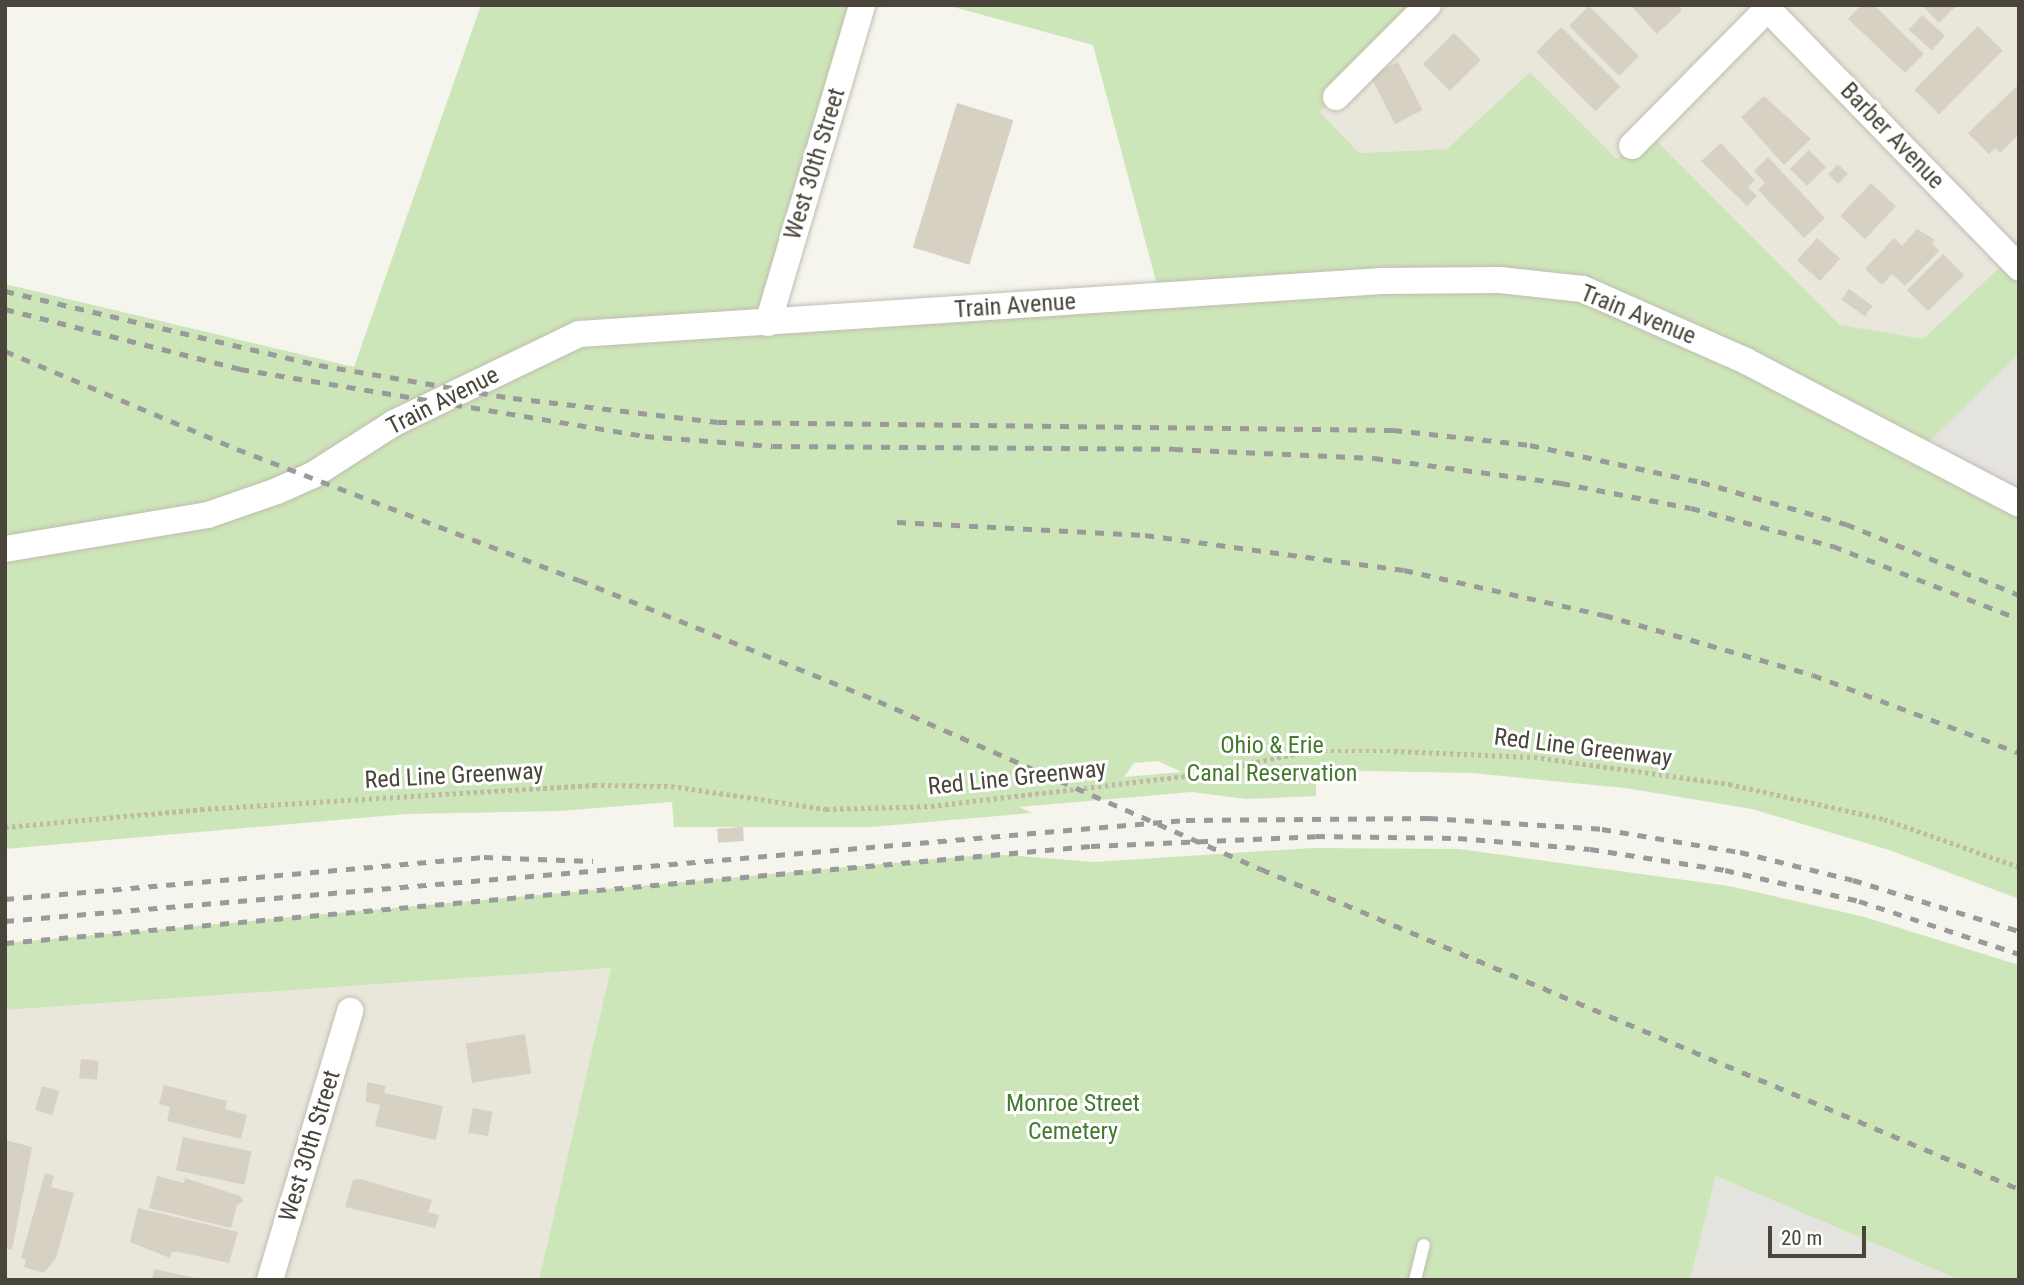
<!DOCTYPE html>
<html>
<head>
<meta charset="utf-8">
<style>
  body { margin:0 }
  #map { position:relative; width:2024px; height:1285px; overflow:hidden; background:#f5f4ed; font-family:"Roboto Condensed",sans-serif }
  div>[style] { position:absolute }
  .residential>* { inset:0; background:#e9e6db }
  .industrial>* { inset:0; background:#e5e3de }
  .green>* { inset:0; background:#cde6b9 }
  .building>* { inset:0; background:#d6d1c3; transform-origin:0 0 }
  .path>* { height:4.5px; margin-top:-2.25px; transform-origin:0; background:repeating-linear-gradient(90deg,#c1b9a2 0 3.5px,transparent 0 7px) }
  .roads { filter:drop-shadow(0 0 2px #c0bcaf) drop-shadow(0 0 2px #c0bcaf) }
  .service>* { height:12px; margin:-6px; padding:0 6px; transform-origin:6px; border-radius:6px; background:#fff }
  .minor>* { height:26px; margin:-13px; padding:0 13px; transform-origin:13px; border-radius:13px; background:#fff }
  .rail>* { height:5px; margin-top:-2.5px; transform-origin:0; background:repeating-linear-gradient(90deg,#9a9a9a 0 9px,transparent 0 18px) }
  span { translate:-50% -50%; white-space:nowrap; text-align:center; line-height:1.15; -webkit-text-stroke:6px #fff; paint-order:stroke }
  .street-label { font-size:24px; color:#4a453a }
  .park-label { font-size:24px; color:#447930 }
  .frame { position:absolute; inset:0; border:7px solid #4a453a; pointer-events:none }
  .scale { position:absolute; left:1768px; top:1226px; width:98px; height:32px; box-sizing:border-box; border:4px solid #4a453a; border-top:0; padding-left:9px; font-size:21px; line-height:24px; white-space:nowrap; color:#4a453a; -webkit-text-stroke:5px #fff; paint-order:stroke }
</style>
</head>
<body>
<div id="map">
  <div class="residential">
    <div style="clip-path:polygon(1409px 5px,2019px 5px,2019px 267px,2010px 258px,1923px 340px,1840px 325px,1647px 131px,1617px 159px,1530px 72px,1447px 149px,1359px 153px,1320px 112px,1418px 15px)"></div>
    <div style="clip-path:polygon(611px 968px,539px 1280px,5px 1280px,5px 1010px)"></div>
  </div>
  <div class="industrial">
    <div style="clip-path:polygon(2019px 354px,2019px 504px,1918px 451px)"></div>
    <div style="clip-path:polygon(1716px 1176px,1960px 1280px,1690px 1280px)"></div>
  </div>
  <div class="green">
    <div style="clip-path:polygon(evenodd,481px 5px,862px 5px,768px 323px,1160px 296px,1093px 45px,946px 5px,1409px 5px,1418px 15px,1320px 112px,1359px 153px,1447px 149px,1530px 72px,1617px 159px,1647px 131px,1840px 325px,1923px 339px,2010px 258px,2019px 267px,2019px 354px,1919px 451px,2019px 504px,2019px 899px,1889px 850px,1752px 809px,1625px 788px,1471px 773px,1316px 770px,1316px 796px,1246px 799px,1192px 792px,1019px 807px,1032px 813px,871px 827px,674px 827px,672px 802px,559px 811px,406px 814px,5px 849px,5px 284px,354px 367px,481px 5px,1158px 761px,1182px 772px,1124px 777px,1134px 763px,1158px 761px)"></div>
    <div style="clip-path:polygon(1312px 848px,1459px 849px,1729px 886px,1861px 916px,2019px 965px,2019px 1280px,1960px 1280px,1716px 1176px,1690px 1280px,539px 1280px,611px 968px,5px 1010px,5px 943px,993px 854px,1094px 862px)"></div>
  </div>
  <div class="building">
    <div style="clip-path:polygon(1630px 5px,1678px 5px,1682px 10px,1657px 34px)"></div>
    <div style="clip-path:polygon(1861px 5px,1874px 5px,1924px 54px,1905px 73px,1848px 19px)"></div>
    <div style="clip-path:polygon(1922px 5px,1957px 5px,1939px 23px)"></div>
    <div style="left:1589px;top:6px;width:71px;height:28px;rotate:45deg"></div>
    <div style="left:1922px;top:15px;width:31px;height:20px;rotate:42deg"></div>
    <div style="left:1978px;top:26px;width:35px;height:90px;rotate:45deg"></div>
    <div style="left:1561px;top:27px;width:84px;height:35px;rotate:45deg"></div>
    <div style="left:1454px;top:33px;width:38px;height:44px;rotate:45deg"></div>
    <div style="left:1398px;top:62px;width:54px;height:31px;rotate:63deg"></div>
    <div style="clip-path:polygon(2019px 84px,2019px 134px,2000px 153px,1995px 148px,1989px 154px,1968px 133px)"></div>
    <div style="clip-path:polygon(1764px 96px,1811px 139px,1784px 165px,1741px 117px)"></div>
    <div style="left:957px;top:103px;width:59px;height:151px;rotate:17deg"></div>
    <div style="clip-path:polygon(1721px 143px,1755px 180px,1748px 187px,1757px 196px,1747px 206px,1701px 161px)"></div>
    <div style="left:1809px;top:150px;width:24px;height:27px;rotate:45deg"></div>
    <div style="clip-path:polygon(1768px 157px,1825px 218px,1804px 238px,1758px 190px,1765px 183px,1754px 171px)"></div>
    <div style="left:1838px;top:164px;width:14px;height:14px;rotate:45deg"></div>
    <div style="left:1871px;top:183px;width:34px;height:45px;rotate:43deg"></div>
    <div style="clip-path:polygon(1917px 229px,1935px 240px,1932px 243px,1939px 251px,1905px 286px,1892px 274px,1882px 285px,1865px 269px,1894px 238px,1902px 246px)"></div>
    <div style="left:1817px;top:238px;width:31px;height:30px;rotate:42deg"></div>
    <div style="left:1943px;top:254px;width:30px;height:51px;rotate:45deg"></div>
    <div style="left:1849px;top:289px;width:29px;height:13px;rotate:36deg"></div>
    <div style="left:743px;top:827px;width:14px;height:26px;rotate:86deg"></div>
    <div style="left:525px;top:1034px;width:40px;height:60px;rotate:81deg"></div>
    <div style="left:81px;top:1059px;width:18px;height:19px;rotate:6deg"></div>
    <div style="clip-path:polygon(367px 1082px,386px 1086px,384px 1093px,443px 1106px,436px 1140px,375px 1126px,380px 1105px,366px 1102px)"></div>
    <div style="clip-path:polygon(164px 1085px,227px 1101px,225px 1109px,247px 1115px,241px 1139px,167px 1121px,170px 1107px,159px 1104px)"></div>
    <div style="left:42px;top:1086px;width:18px;height:25px;rotate:16deg"></div>
    <div style="left:473px;top:1108px;width:20px;height:25px;rotate:11deg"></div>
    <div style="left:183px;top:1137px;width:70px;height:34px;rotate:12deg"></div>
    <div style="clip-path:polygon(5px 1140px,32px 1147px,12px 1250px,5px 1248px)"></div>
    <div style="clip-path:polygon(45px 1173px,54px 1176px,51px 1187px,74px 1193px,56px 1258px,44px 1273px,24px 1267px,26px 1260px,21px 1258px)"></div>
    <div style="clip-path:polygon(157px 1176px,184px 1183px,185px 1178px,240px 1196px,243px 1201px,237px 1205px,231px 1228px,149px 1208px)"></div>
    <div style="clip-path:polygon(360px 1179px,432px 1200px,428px 1212px,439px 1215px,435px 1228px,345px 1207px,353px 1180px)"></div>
    <div style="clip-path:polygon(138px 1208px,238px 1232px,229px 1263px,179px 1252px,172px 1252px,170px 1258px,130px 1242px)"></div>
    <div style="clip-path:polygon(154px 1269px,200px 1279px,200px 1280px,152px 1280px)"></div>
  </div>
  <div class="path">
    <div style="left:5px;top:827px;width:197px;rotate:-5.2deg"></div>
    <div style="left:201px;top:809px;width:394px;rotate:-3.5deg"></div>
    <div style="left:594px;top:785px;width:77px;rotate:0.7deg"></div>
    <div style="left:671px;top:786px;width:157px;rotate:8.4deg"></div>
    <div style="left:826px;top:809px;width:105px;rotate:-1.6deg"></div>
    <div style="left:931px;top:806px;width:259px;rotate:-6.7deg"></div>
    <div style="left:1188px;top:776px;width:125px;rotate:-11.6deg"></div>
    <div style="left:1310px;top:751px;width:84px"></div>
    <div style="left:1394px;top:751px;width:140px;rotate:2.5deg"></div>
    <div style="left:1534px;top:757px;width:197px;rotate:7.9deg"></div>
    <div style="left:1729px;top:784px;width:159px;rotate:12.7deg"></div>
    <div style="left:1884px;top:819px;width:143px;rotate:19.6deg"></div>
  </div>
  <div class="roads">
    <div class="service">
      <div style="left:1415px;top:1280px;width:36px;rotate:-76deg"></div>
    </div>
    <div class="minor">
      <div style="left:1764px;top:5px;width:366px;rotate:45.8deg"></div>
      <div style="left:1336px;top:97px;width:130px;rotate:-45deg"></div>
      <div style="left:1632px;top:146px;width:198px;rotate:-45.4deg"></div>
      <div style="left:768px;top:323px;width:332px;rotate:-73.5deg"></div>
      <div style="left:5px;top:549px;width:206px;rotate:-9.5deg"></div>
      <div style="left:208px;top:515px;width:73px;rotate:-19.2deg"></div>
      <div style="left:277px;top:491px;width:39px;rotate:-24deg"></div>
      <div style="left:313px;top:475px;width:96px;rotate:-32.7deg"></div>
      <div style="left:394px;top:423px;width:205px;rotate:-25.7deg"></div>
      <div style="left:579px;top:334px;width:805px;rotate:-3.78deg"></div>
      <div style="left:1382px;top:281px;width:118px;rotate:-0.5deg"></div>
      <div style="left:1500px;top:280px;width:83px;rotate:6.2deg"></div>
      <div style="left:1583px;top:289px;width:178px;rotate:23.8deg"></div>
      <div style="left:1746px;top:361px;width:308px;rotate:27.6deg"></div>
      <div style="left:270px;top:1280px;width:281px;rotate:-73.4deg"></div>
    </div>
  </div>
  <div class="rail">
    <div style="left:5px;top:291px;width:323px;rotate:13.3deg"></div>
    <div style="left:319px;top:365px;width:197px;rotate:9.7deg"></div>
    <div style="left:513px;top:398px;width:206px;rotate:6.7deg"></div>
    <div style="left:718px;top:422px;width:675px;rotate:0.68deg"></div>
    <div style="left:1393px;top:430px;width:138px;rotate:6.2deg"></div>
    <div style="left:1530px;top:445px;width:175px;rotate:12.2deg"></div>
    <div style="left:1701px;top:482px;width:151px;rotate:16.2deg"></div>
    <div style="left:1846px;top:524px;width:187px;rotate:22.3deg"></div>
    <div style="left:5px;top:309px;width:243px;rotate:14.3deg"></div>
    <div style="left:240px;top:369px;width:411px;rotate:9.4deg"></div>
    <div style="left:645px;top:436px;width:128px;rotate:4.5deg"></div>
    <div style="left:773px;top:446px;width:401px;rotate:0.4deg"></div>
    <div style="left:1174px;top:449px;width:200px;rotate:2.6deg"></div>
    <div style="left:1374px;top:458px;width:189px;rotate:7.6deg"></div>
    <div style="left:1561px;top:483px;width:132px;rotate:10.9deg"></div>
    <div style="left:1691px;top:508px;width:147px;rotate:15deg"></div>
    <div style="left:1833px;top:546px;width:200px;rotate:21.4deg"></div>
    <div style="left:5px;top:351px;width:252px;rotate:22.9deg"></div>
    <div style="left:237px;top:449px;width:366px;rotate:21deg"></div>
    <div style="left:579px;top:580px;width:323px;rotate:22deg"></div>
    <div style="left:878px;top:701px;width:418px;rotate:23.7deg"></div>
    <div style="left:1261px;top:869px;width:823px;rotate:22.89deg"></div>
    <div style="left:897px;top:522px;width:248px;rotate:3deg"></div>
    <div style="left:1145px;top:535px;width:261px;rotate:7.7deg"></div>
    <div style="left:1404px;top:570px;width:205px;rotate:12.7deg"></div>
    <div style="left:1604px;top:615px;width:217px;rotate:16deg"></div>
    <div style="left:1813px;top:675px;width:220px;rotate:20.7deg"></div>
    <div style="left:5px;top:899px;width:481px;rotate:-5deg"></div>
    <div style="left:484px;top:857px;width:109px;rotate:2.1deg"></div>
    <div style="left:5px;top:921px;width:1185px;rotate:-4.89deg"></div>
    <div style="left:1186px;top:820px;width:243px;rotate:-0.5deg"></div>
    <div style="left:1429px;top:818px;width:173px;rotate:3.6deg"></div>
    <div style="left:1602px;top:829px;width:140px;rotate:9.5deg"></div>
    <div style="left:1740px;top:852px;width:116px;rotate:13.9deg"></div>
    <div style="left:1853px;top:880px;width:174px;rotate:17.1deg"></div>
    <div style="left:5px;top:943px;width:1090px;rotate:-5.1deg"></div>
    <div style="left:1091px;top:846px;width:225px;rotate:-2.5deg"></div>
    <div style="left:1316px;top:836px;width:142px;rotate:0.8deg"></div>
    <div style="left:1458px;top:838px;width:132px;rotate:4.8deg"></div>
    <div style="left:1590px;top:849px;width:137px;rotate:8.8deg"></div>
    <div style="left:1725px;top:870px;width:138px;rotate:13deg"></div>
    <div style="left:1859px;top:901px;width:169px;rotate:18.3deg"></div>
  </div>
  <div class="street-label">
    <span style="left:1892px;top:136px;rotate:46deg">Barber Avenue</span>
    <span style="left:815px;top:164px;rotate:-73deg">West 30th Street</span>
    <span style="left:1015px;top:306px;rotate:-4deg">Train Avenue</span>
    <span style="left:1638px;top:315px;rotate:22deg">Train Avenue</span>
    <span style="left:443px;top:401px;rotate:-27deg">Train Avenue</span>
    <span style="left:1583px;top:748px;rotate:7deg">Red Line Greenway</span>
    <span style="left:454px;top:776px;rotate:-3deg">Red Line Greenway</span>
    <span style="left:1017px;top:778px;rotate:-6deg">Red Line Greenway</span>
    <span style="left:310px;top:1146px;rotate:-73deg">West 30th Street</span>
  </div>
  <div class="park-label">
    <span style="left:1272px;top:760px">Ohio &amp; Erie<br>Canal Reservation</span>
    <span style="left:1073px;top:1118px">Monroe Street<br>Cemetery</span>
  </div>
  <div class="frame"></div>
  <div class="scale">20 m</div>
</div>
</body>
</html>
